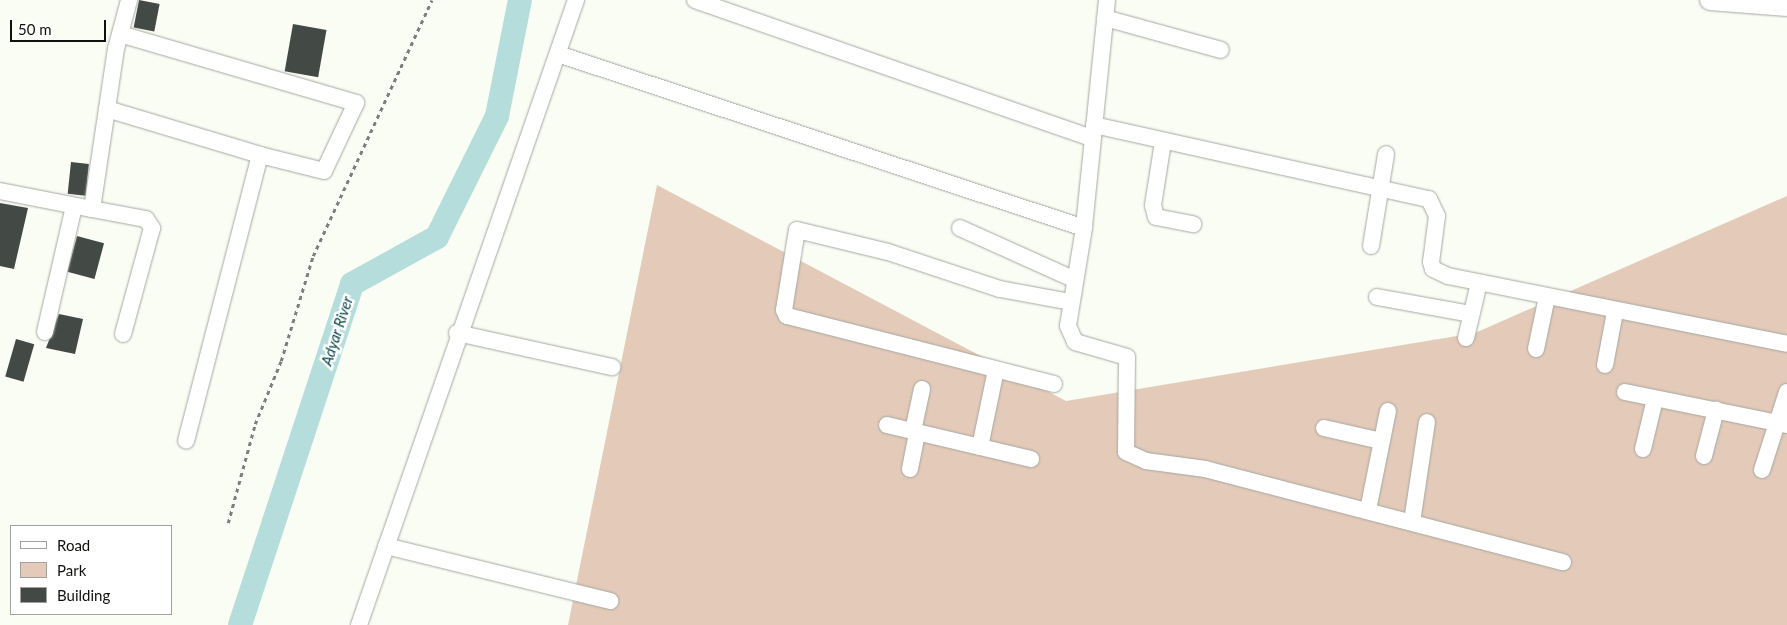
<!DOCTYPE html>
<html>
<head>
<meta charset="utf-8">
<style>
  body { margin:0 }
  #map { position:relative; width:1787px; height:625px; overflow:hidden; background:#fafdf4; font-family:Lato,sans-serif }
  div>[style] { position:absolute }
  .green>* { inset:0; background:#e4cab9 }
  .river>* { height:24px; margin:-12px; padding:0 12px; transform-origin:12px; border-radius:12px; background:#b5dddb }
  .building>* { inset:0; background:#434a46; transform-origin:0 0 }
  .path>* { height:2.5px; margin-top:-1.25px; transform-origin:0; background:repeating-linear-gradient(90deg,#7d7f79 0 4px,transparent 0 8px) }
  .roads { filter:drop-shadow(0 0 1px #a5a8a0) drop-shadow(0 0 1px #a5a8a0) }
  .minor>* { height:16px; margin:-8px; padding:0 8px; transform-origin:8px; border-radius:8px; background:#fff }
  .major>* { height:20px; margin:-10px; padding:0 10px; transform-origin:10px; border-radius:10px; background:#fff }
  span { translate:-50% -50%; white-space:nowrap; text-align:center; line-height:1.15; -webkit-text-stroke:5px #fff; paint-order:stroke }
  .water-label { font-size:15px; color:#094645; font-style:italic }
  .legend { position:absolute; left:10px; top:525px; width:162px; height:90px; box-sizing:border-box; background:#fff; border:1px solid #9fa09f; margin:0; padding:6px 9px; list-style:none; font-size:15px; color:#10110e }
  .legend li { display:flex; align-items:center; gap:10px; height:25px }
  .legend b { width:25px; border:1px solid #9fa09f }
  .scale { position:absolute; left:10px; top:20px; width:96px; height:22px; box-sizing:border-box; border:2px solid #10110e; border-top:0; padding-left:6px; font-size:15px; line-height:18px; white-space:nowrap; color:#10110e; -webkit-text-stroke:4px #fff; paint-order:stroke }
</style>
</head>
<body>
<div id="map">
  <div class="green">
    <div style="clip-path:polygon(657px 185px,1066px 401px,1475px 333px,1787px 196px,1787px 625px,568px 625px)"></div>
  </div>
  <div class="river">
    <div style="left:240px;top:625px;width:359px;rotate:-71.8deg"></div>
    <div style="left:352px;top:284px;width:97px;rotate:-28.9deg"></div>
    <div style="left:437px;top:237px;width:135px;rotate:-63.6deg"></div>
    <div style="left:497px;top:116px;width:118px;rotate:-78.8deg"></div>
  </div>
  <div class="building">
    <div style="left:139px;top:0;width:21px;height:28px;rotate:11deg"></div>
    <div style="left:293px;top:24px;width:34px;height:48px;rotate:10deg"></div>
    <div style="left:71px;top:162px;width:18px;height:32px;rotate:6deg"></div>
    <div style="clip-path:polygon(0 203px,28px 208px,14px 269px,0 266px)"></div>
    <div style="left:77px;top:236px;width:28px;height:37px;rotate:15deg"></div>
    <div style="clip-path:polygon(59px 314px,83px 319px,75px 354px,46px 348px)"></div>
    <div style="left:16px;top:339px;width:19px;height:39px;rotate:16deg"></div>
  </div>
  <div class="path">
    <div style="left:228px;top:523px;width:103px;rotate:-74.7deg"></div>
    <div style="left:255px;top:424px;width:68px;rotate:-67.6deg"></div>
    <div style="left:281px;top:361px;width:110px;rotate:-73.1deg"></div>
    <div style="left:313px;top:256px;width:282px;rotate:-65.1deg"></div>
  </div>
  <div class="roads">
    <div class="minor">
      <div style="left:695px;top:0;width:419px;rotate:19.2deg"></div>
      <div style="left:1107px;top:0;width:229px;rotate:95.8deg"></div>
      <div style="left:1084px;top:228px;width:99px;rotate:99.3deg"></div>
      <div style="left:1068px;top:326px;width:17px;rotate:66deg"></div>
      <div style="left:1075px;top:342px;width:54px;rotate:16.1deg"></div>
      <div style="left:1127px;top:357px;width:95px;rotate:90.6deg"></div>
      <div style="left:1126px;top:452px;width:22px;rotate:24deg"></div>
      <div style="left:1146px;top:461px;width:60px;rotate:7.7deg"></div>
      <div style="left:1205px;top:469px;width:370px;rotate:14.6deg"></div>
      <div style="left:1105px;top:18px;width:120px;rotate:15.4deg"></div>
      <div style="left:120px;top:34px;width:246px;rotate:16.3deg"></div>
      <div style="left:356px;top:103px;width:75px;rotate:115.2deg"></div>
      <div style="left:324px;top:171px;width:66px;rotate:-166deg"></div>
      <div style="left:561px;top:55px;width:551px;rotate:18.3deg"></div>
      <div style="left:107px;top:109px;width:160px;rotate:16.7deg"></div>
      <div style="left:260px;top:155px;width:295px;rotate:104.5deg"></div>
      <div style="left:1094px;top:125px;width:343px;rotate:12.5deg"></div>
      <div style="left:1429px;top:199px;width:19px;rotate:65deg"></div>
      <div style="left:1437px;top:216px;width:46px;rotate:97.4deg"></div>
      <div style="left:1431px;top:262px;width:7px;rotate:74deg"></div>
      <div style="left:1433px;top:269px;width:17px;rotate:25deg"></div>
      <div style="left:1448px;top:276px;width:346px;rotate:11.3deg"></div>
      <div style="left:1163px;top:142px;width:64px;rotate:99deg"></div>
      <div style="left:1153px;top:205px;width:12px;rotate:76deg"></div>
      <div style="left:1156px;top:217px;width:38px;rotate:11deg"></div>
      <div style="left:0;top:191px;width:94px;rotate:11.1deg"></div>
      <div style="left:92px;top:209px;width:162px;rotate:-81.5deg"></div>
      <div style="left:116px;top:49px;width:51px;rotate:-75.1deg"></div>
      <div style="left:92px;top:209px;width:55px;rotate:10.5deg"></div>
      <div style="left:146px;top:219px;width:11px;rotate:56deg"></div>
      <div style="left:152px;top:228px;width:110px;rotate:105.3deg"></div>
      <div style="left:960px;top:228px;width:124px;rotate:24.3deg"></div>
      <div style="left:1371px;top:246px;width:93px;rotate:-80.7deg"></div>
      <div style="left:1377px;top:297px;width:96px;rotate:10.3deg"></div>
      <div style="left:45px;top:332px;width:129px;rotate:-77deg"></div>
      <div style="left:457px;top:333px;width:159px;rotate:12.4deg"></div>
      <div style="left:1466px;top:338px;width:57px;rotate:-76.7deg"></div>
      <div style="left:1536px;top:349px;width:53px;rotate:-78.1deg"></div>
      <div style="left:1605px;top:365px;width:54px;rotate:-79.3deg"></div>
      <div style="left:1054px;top:384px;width:276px;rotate:-165.7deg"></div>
      <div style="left:787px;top:316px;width:7px;rotate:-117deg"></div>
      <div style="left:784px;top:310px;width:81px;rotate:-80.8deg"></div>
      <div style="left:797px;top:230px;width:94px;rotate:13.6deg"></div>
      <div style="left:888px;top:252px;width:118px;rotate:18.3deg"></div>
      <div style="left:1000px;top:289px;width:72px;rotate:10.4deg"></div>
      <div style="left:1625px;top:392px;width:165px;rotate:11.5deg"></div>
      <div style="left:887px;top:425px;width:148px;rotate:13.3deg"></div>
      <div style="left:1324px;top:428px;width:58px;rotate:12.8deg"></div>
      <div style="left:913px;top:431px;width:43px;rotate:-77.9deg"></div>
      <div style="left:980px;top:447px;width:79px;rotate:-78.3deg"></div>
      <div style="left:1643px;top:449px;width:51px;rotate:-76.5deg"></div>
      <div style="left:1704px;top:456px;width:48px;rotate:-75.4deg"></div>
      <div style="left:910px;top:469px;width:38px;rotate:-79deg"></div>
      <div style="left:1762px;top:470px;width:82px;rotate:-72.2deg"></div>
      <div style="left:1368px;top:510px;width:101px;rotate:-78.6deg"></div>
      <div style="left:1412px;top:522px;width:101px;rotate:-81.5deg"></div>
      <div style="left:386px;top:546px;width:231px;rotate:13.8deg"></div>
      <div style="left:359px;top:625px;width:662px;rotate:-70.85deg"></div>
    </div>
    <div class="major">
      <div style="left:1710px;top:0;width:77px;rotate:4.5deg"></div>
    </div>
  </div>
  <div class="water-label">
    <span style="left:337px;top:331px;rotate:-72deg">Adyar River</span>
  </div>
  <ul class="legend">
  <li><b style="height:6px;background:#fff"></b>Road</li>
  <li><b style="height:14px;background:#e4cab9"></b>Park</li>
  <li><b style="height:14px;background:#434a46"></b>Building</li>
  </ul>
  <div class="scale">50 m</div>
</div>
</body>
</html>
